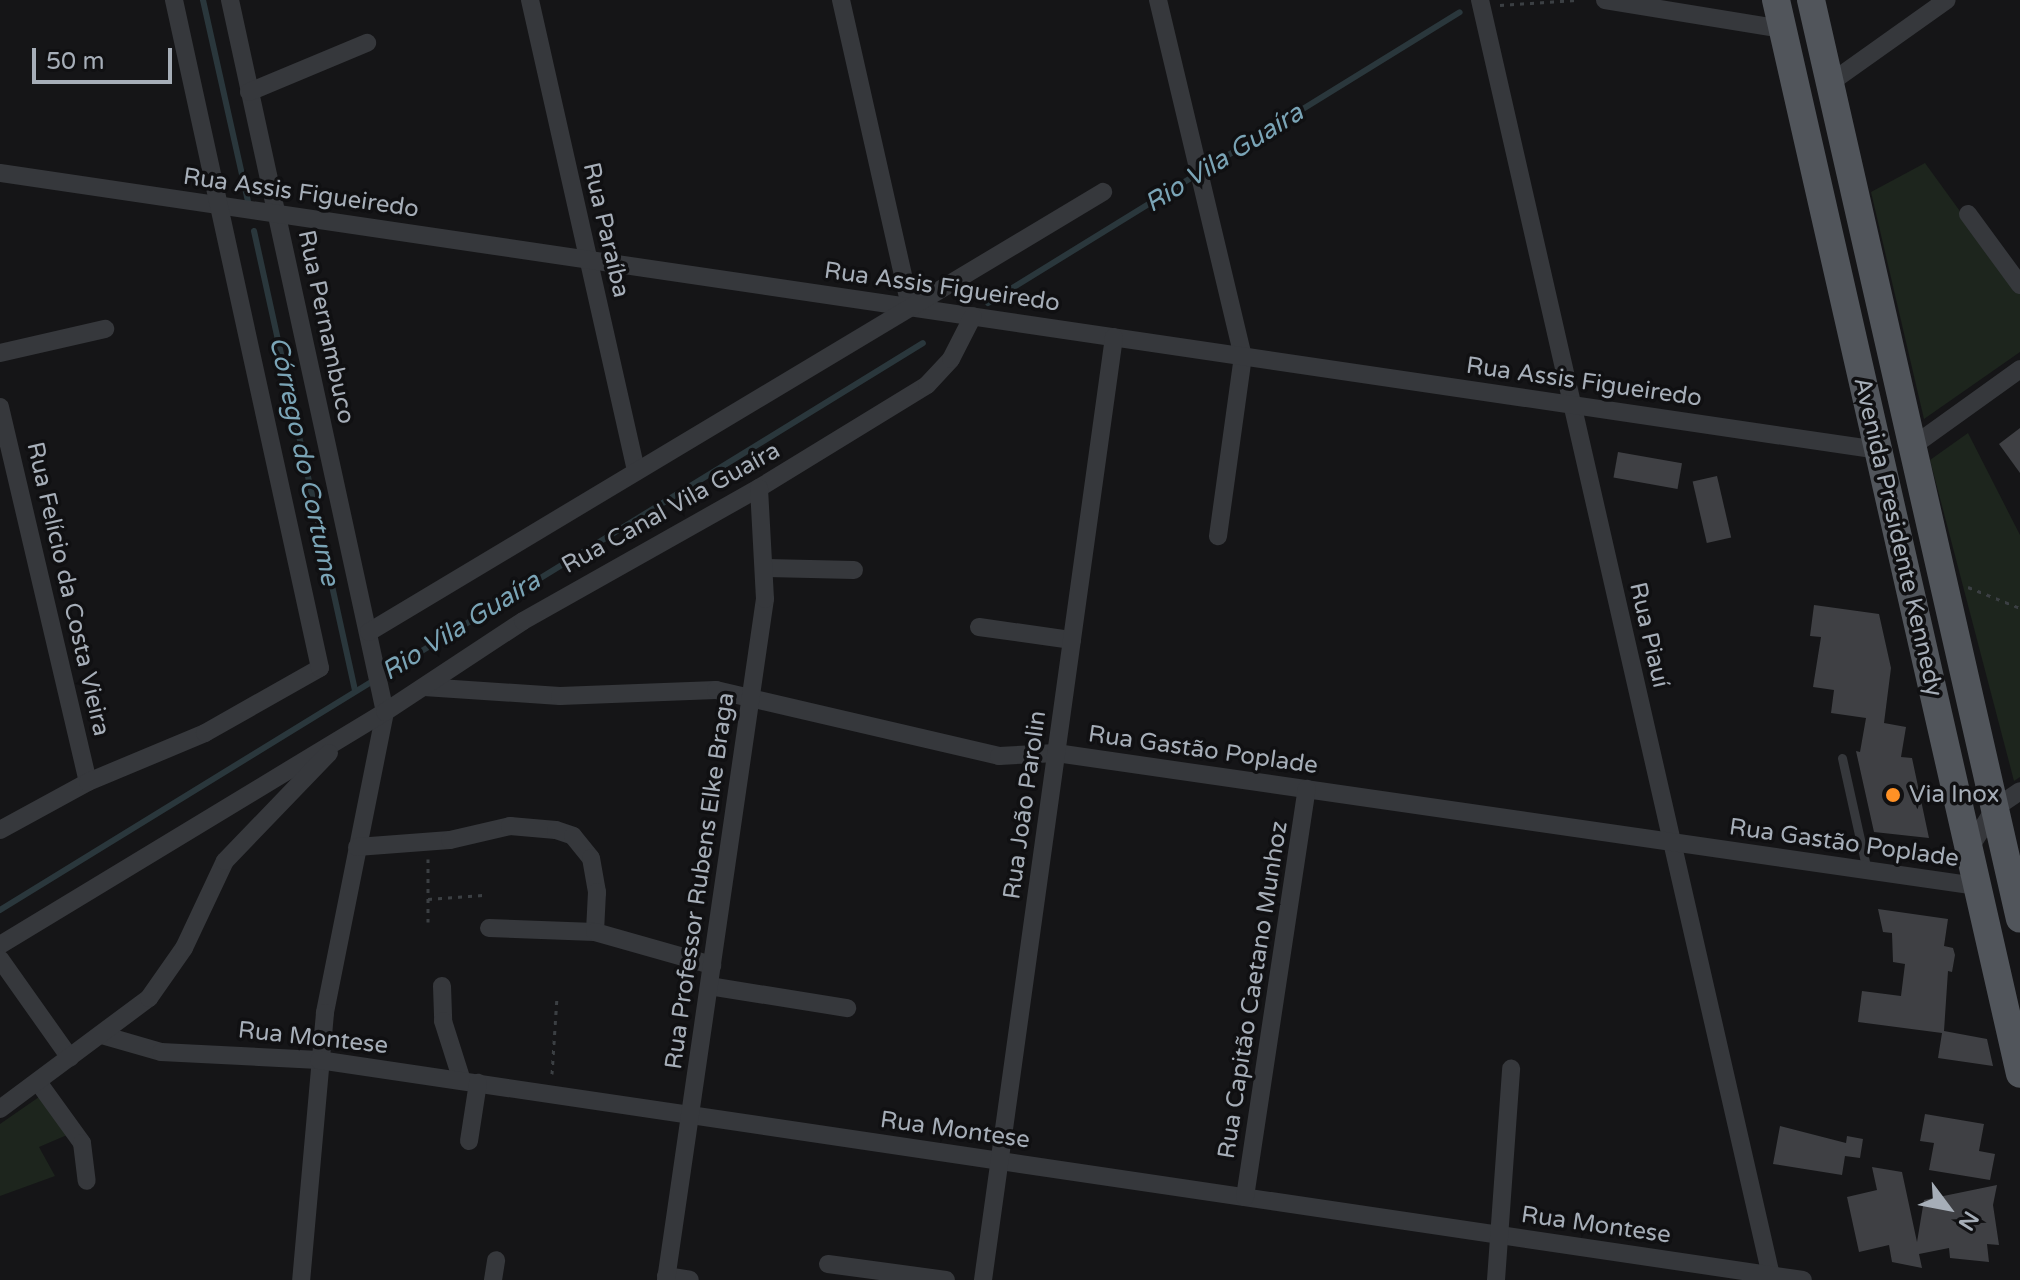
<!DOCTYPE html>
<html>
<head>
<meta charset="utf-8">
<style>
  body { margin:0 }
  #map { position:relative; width:2020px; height:1280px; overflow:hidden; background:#151517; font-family:"Varela Round",sans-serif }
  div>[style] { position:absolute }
  .green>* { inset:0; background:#1d251d }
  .stream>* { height:6px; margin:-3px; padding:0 3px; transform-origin:3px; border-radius:3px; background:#2a373c }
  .building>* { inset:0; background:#3f4044; transform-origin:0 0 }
  .path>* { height:3px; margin-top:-1.5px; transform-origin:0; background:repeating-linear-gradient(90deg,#3b3f43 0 4px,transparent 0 10px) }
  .lane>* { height:9px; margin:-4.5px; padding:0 4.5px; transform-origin:4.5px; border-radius:4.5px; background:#36383c }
  .street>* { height:18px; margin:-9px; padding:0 9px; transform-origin:9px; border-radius:9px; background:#36383c }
  .primary>* { height:28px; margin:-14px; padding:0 14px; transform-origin:14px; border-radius:14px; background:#51555b }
  .dots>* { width:22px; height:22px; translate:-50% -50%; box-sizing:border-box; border:4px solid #101012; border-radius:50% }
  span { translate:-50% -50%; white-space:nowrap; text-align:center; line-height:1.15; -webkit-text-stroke:7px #101012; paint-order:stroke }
  .street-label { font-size:24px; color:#a6aeb8 }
  .poi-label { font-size:24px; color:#a6aeb8 }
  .left { translate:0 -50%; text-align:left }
  .water-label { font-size:26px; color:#7aa4b6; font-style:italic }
  .north { position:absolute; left:1908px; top:1168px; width:80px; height:80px; -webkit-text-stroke:6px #101012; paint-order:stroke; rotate:122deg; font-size:22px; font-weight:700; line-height:32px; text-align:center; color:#a6aeb8 }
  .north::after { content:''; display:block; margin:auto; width:28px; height:36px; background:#a6aeb8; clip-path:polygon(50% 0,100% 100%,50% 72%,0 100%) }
  .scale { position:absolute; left:32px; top:48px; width:140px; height:36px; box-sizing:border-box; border:4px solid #a6aeb8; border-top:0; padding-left:10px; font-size:24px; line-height:28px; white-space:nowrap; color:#a6aeb8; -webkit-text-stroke:6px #101012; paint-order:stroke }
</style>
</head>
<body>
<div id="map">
  <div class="green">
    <div style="clip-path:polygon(1925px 163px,2020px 294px,2020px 352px,1924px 419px,1871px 192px)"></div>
    <div style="clip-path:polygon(1968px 433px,2020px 535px,2020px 777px,2014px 781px,1930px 460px)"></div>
    <div style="clip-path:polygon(39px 1097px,67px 1135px,39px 1147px,55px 1176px,0 1196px,0 1124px)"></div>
  </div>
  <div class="stream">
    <div style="left:203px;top:0;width:206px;rotate:77.4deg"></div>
    <div style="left:254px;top:231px;width:471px;rotate:77.6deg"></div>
    <div style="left:988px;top:303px;width:554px;rotate:-31.65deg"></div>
    <div style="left:0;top:910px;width:1083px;rotate:-31.56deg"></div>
  </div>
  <div class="building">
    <div style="clip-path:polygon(2020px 428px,2020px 473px,1999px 444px)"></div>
    <div style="left:1618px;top:452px;width:65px;height:26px;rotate:10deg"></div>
    <div style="left:1717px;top:476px;width:63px;height:25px;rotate:77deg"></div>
    <div style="clip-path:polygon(1814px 605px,1879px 614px,1891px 668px,1884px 723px,1906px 727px,1901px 757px,1912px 758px,1929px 838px,1874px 832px,1856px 751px,1860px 752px,1866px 718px,1831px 713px,1834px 690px,1813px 687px,1821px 637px,1810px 636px)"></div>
    <div style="clip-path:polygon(1878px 909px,1948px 919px,1944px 946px,1953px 948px,1955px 955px,1952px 972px,1948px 971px,1944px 1031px,1987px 1039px,1993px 1066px,1938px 1058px,1942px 1033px,1858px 1022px,1862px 991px,1901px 996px,1905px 964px,1893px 962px,1892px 933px,1883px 932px)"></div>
    <div style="clip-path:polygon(1925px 1114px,1984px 1124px,1979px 1151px,1995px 1154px,1990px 1180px,1929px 1170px,1934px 1143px,1920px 1141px)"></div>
    <div style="clip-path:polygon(1780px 1126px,1846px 1143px,1847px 1136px,1863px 1139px,1860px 1158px,1845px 1156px,1842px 1175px,1773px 1164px)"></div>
    <div style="clip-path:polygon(1872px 1167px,1902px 1172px,1917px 1242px,1924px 1200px,1997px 1185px,1993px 1205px,1999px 1245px,1987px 1244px,1989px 1262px,1950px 1258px,1949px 1248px,1919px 1254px,1922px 1268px,1892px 1262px,1889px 1245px,1859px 1252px,1847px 1197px,1877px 1190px)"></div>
  </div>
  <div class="path">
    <div style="left:1500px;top:5px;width:76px;rotate:-3.8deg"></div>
    <div style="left:1968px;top:587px;width:56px;rotate:22deg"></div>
    <div style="left:428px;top:899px;width:55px;rotate:-4.2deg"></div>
    <div style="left:428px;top:922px;width:63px;rotate:-90deg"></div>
    <div style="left:552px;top:1074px;width:77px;rotate:-86.3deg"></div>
  </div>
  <div class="lane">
    <div style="left:1842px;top:758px;width:116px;rotate:77.5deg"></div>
  </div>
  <div class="street">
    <div style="left:230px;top:0;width:729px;rotate:77.72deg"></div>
    <div style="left:385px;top:712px;width:307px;rotate:101.3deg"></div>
    <div style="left:325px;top:1013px;width:268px;rotate:95.1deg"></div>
    <div style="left:530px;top:0;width:483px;rotate:77.3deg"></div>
    <div style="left:841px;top:0;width:315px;rotate:77.3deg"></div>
    <div style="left:1158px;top:0;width:366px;rotate:76.6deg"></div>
    <div style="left:1243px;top:356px;width:182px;rotate:97.9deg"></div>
    <div style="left:1480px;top:0;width:1313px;rotate:77.15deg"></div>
    <div style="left:1605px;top:0;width:179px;rotate:9.3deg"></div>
    <div style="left:1830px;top:83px;width:143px;rotate:-35.4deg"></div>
    <div style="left:249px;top:92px;width:128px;rotate:-22.6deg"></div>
    <div style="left:0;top:173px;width:1898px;rotate:8.39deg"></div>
    <div style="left:1968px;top:214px;width:88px;rotate:53.8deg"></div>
    <div style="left:0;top:353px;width:108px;rotate:-12.9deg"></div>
    <div style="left:0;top:407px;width:385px;rotate:76.8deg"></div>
    <div style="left:1913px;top:446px;width:132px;rotate:-35.7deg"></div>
    <div style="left:767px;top:568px;width:87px;rotate:1.3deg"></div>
    <div style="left:979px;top:627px;width:94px;rotate:8deg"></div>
    <div style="left:369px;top:632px;width:856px;rotate:-30.94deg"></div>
    <div style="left:424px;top:687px;width:136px;rotate:3.8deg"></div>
    <div style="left:560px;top:696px;width:156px;rotate:-2.2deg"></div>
    <div style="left:716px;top:690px;width:291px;rotate:13.1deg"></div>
    <div style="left:999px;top:756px;width:57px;rotate:-3deg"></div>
    <div style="left:1056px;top:753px;width:931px;rotate:8.22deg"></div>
    <div style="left:0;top:830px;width:100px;rotate:-28.6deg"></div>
    <div style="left:88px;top:782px;width:127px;rotate:-22.7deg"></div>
    <div style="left:205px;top:733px;width:132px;rotate:-29.5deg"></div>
    <div style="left:320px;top:668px;width:684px;rotate:-102.33deg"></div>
    <div style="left:357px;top:847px;width:93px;rotate:-4.3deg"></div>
    <div style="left:450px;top:840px;width:62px;rotate:-13.1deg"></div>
    <div style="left:510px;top:826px;width:46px;rotate:5deg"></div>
    <div style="left:556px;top:830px;width:18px;rotate:19deg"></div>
    <div style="left:573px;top:836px;width:28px;rotate:51deg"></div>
    <div style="left:591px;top:858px;width:35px;rotate:80deg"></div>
    <div style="left:597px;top:892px;width:40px;rotate:92.9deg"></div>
    <div style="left:1969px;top:849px;width:49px;rotate:-57.6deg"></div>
    <div style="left:1995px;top:808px;width:30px;rotate:-34deg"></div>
    <div style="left:489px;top:928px;width:106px;rotate:2.2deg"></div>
    <div style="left:595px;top:932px;width:122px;rotate:15.8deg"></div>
    <div style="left:0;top:945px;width:450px;rotate:-31.2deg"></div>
    <div style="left:385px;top:712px;width:165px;rotate:-33.4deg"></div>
    <div style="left:523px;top:621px;width:271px;rotate:-29.4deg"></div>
    <div style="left:759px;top:488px;width:197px;rotate:-31.5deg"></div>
    <div style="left:927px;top:385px;width:35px;rotate:-47deg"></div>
    <div style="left:951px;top:359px;width:48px;rotate:-62.9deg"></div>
    <div style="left:0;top:959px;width:121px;rotate:54.7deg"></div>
    <div style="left:442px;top:986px;width:35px;rotate:88deg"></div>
    <div style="left:443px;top:1021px;width:63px;rotate:72.4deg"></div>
    <div style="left:709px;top:986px;width:140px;rotate:9.1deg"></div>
    <div style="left:102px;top:1035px;width:61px;rotate:16.1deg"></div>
    <div style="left:161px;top:1052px;width:158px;rotate:2.9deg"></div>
    <div style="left:319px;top:1060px;width:1500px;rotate:8.43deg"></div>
    <div style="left:38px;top:1082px;width:75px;rotate:54.2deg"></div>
    <div style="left:82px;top:1143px;width:38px;rotate:83deg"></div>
    <div style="left:0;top:1109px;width:186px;rotate:-36.7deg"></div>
    <div style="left:149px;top:998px;width:61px;rotate:-55deg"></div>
    <div style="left:184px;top:948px;width:96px;rotate:-64.8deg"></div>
    <div style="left:225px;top:861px;width:150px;rotate:-46.1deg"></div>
    <div style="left:469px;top:1141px;width:59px;rotate:-81.2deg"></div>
    <div style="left:1245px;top:1197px;width:413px;rotate:-81.4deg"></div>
    <div style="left:828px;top:1264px;width:119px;rotate:7.7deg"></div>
    <div style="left:666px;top:1276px;width:24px;rotate:9deg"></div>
    <div style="left:493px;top:1280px;width:20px;rotate:-81deg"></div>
    <div style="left:666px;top:1280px;width:688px;rotate:-81.73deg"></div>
    <div style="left:765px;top:599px;width:111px;rotate:-93.1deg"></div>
    <div style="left:983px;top:1280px;width:952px;rotate:-82.09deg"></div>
    <div style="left:1496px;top:1280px;width:212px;rotate:-85.9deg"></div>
  </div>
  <div class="primary">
    <div style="left:1776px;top:0;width:1101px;rotate:77.2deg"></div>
    <div style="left:1811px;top:0;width:942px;rotate:77.19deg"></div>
  </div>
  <div class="dots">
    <div style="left:1893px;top:795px;background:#ff9125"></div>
  </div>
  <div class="street-label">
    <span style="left:301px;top:193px;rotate:8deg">Rua Assis Figueiredo</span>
    <span style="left:606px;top:230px;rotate:77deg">Rua Paraíba</span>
    <span style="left:942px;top:287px;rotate:8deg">Rua Assis Figueiredo</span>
    <span style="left:326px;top:327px;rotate:78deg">Rua Pernambuco</span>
    <span style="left:1584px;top:382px;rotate:8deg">Rua Assis Figueiredo</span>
    <span style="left:671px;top:508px;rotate:-29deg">Rua Canal Vila Guaíra</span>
    <span style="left:1898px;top:537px;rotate:77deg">Avenida Presidente Kennedy</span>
    <span style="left:68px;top:589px;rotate:77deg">Rua Felício da Costa Vieira</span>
    <span style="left:1649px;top:635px;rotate:77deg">Rua Piauí</span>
    <span style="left:1203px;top:750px;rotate:8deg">Rua Gastão Poplade</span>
    <span style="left:1025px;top:805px;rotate:-82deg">Rua João Parolin</span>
    <span style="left:1844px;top:843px;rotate:8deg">Rua Gastão Poplade</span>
    <span style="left:700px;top:881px;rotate:-82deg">Rua Professor Rubens Elke Braga</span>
    <span style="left:1253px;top:990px;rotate:-81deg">Rua Capitão Caetano Munhoz</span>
    <span style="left:313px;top:1038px;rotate:6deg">Rua Montese</span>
    <span style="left:955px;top:1130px;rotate:8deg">Rua Montese</span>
    <span style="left:1596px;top:1225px;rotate:8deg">Rua Montese</span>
  </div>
  <div class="poi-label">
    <span class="left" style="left:1909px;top:795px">Via Inox</span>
  </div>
  <div class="water-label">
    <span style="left:1224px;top:158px;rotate:-32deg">Rio Vila Guaíra</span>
    <span style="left:304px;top:461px;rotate:78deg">Córrego do Cortume</span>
    <span style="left:461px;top:626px;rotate:-32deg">Rio Vila Guaíra</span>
  </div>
  <div class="north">N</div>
  <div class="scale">50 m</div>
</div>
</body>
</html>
